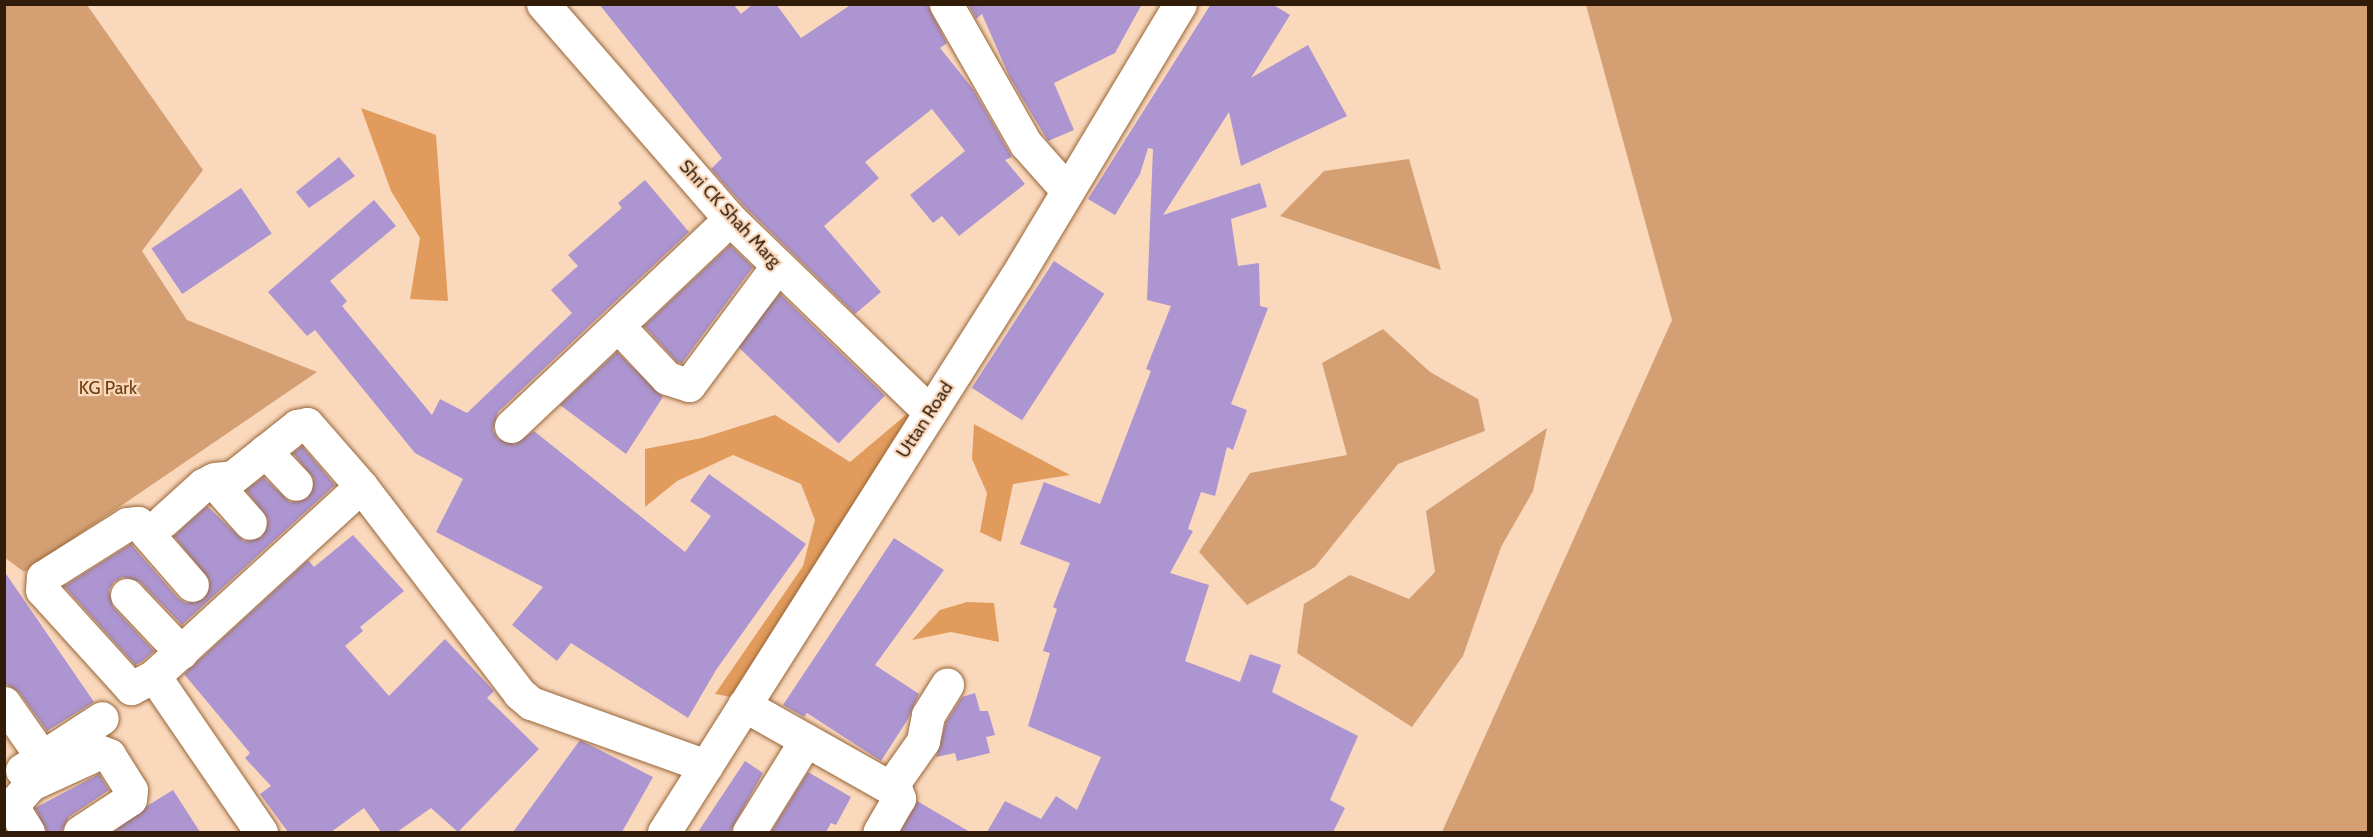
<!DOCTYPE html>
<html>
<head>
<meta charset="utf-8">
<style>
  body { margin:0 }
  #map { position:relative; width:2373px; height:837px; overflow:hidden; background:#fad8bc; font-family:Cabin,sans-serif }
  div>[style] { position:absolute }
  .green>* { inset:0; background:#d4a073 }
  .forest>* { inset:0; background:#e19b5c }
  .building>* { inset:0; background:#ac95d1; transform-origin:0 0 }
  .roads { filter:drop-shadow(0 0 2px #986638) drop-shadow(0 0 2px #986638) }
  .minor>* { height:33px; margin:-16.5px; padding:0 16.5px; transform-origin:16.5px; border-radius:16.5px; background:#fff }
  span { translate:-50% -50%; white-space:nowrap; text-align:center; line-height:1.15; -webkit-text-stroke:4.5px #fad8bc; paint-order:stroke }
  .street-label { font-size:18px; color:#311c09 }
  .park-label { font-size:18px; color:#6b3d0b }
  .frame { position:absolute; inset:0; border:6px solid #311c09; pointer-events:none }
</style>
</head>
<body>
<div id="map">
  <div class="green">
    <div style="clip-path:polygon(4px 5px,87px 5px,203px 170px,142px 251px,187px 320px,317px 372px,24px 572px,4px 557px)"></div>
    <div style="clip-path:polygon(1586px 5px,2368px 5px,2368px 832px,1442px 832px,1672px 320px)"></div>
    <div style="clip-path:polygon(1409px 159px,1441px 270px,1280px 216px,1324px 171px)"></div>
    <div style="clip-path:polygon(1383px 329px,1430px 372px,1478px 399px,1485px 431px,1398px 464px,1315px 567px,1247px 605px,1199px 552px,1250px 473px,1347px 455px,1322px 363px)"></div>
    <div style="clip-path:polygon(1547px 428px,1533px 491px,1501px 547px,1463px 656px,1412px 727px,1297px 653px,1304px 604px,1350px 575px,1409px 599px,1435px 572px,1426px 511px)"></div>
  </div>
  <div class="forest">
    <div style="clip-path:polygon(361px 108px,436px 135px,448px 301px,410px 299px,420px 238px,391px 191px)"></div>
    <div style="clip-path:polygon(920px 403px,738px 698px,715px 694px,803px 566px,815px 520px,801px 484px,733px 455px,677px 481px,645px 507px,645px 449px,702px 438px,775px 415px,850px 462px)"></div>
    <div style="clip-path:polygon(974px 424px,1070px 475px,1013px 484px,1001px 542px,980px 532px,987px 493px,972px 459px)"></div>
    <div style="clip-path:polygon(967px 602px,994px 603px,999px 642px,951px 632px,912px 640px,940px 610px)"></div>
  </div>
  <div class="building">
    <div style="clip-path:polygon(599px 4px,733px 4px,741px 14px,753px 4px,776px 4px,801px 38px,852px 4px,927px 4px,947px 43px,940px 48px,973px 89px,1012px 157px,1005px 160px,1025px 184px,959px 236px,942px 216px,933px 223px,910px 195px,965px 151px,932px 109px,865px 162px,879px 178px,824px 226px,881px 292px,855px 314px,744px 206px,711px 169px,722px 158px)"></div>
    <div style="clip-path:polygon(968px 4px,1142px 4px,1115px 53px,1054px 83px,1074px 130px,1048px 141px,1010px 78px,982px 14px,976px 19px)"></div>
    <div style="clip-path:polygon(1211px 4px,1272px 4px,1290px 15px,1251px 78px,1308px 45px,1347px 116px,1241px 166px,1229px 112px,1163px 215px,1260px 183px,1267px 207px,1231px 219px,1238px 266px,1259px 263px,1260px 306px,1268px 308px,1231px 404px,1247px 410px,1233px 450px,1227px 447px,1215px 496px,1201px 492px,1188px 529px,1193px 531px,1170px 573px,1209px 585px,1185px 661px,1240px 682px,1250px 654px,1281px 665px,1272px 692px,1358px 736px,1330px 800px,1345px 808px,1333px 832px,987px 832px,1005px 801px,1041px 819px,1056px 796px,1077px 810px,1101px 757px,1028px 726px,1050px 653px,1043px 651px,1057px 609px,1053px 607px,1070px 563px,1020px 544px,1044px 482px,1100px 504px,1151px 371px,1146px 369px,1171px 306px,1147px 300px,1153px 149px,1148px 148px,1140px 174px,1115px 215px,1088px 199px)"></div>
    <div style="clip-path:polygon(339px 157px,355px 176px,309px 208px,296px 192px)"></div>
    <div style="clip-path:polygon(645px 180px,689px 232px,498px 412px,493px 430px,498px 439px,515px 444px,534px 431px,685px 552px,711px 516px,690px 501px,709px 474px,806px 544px,716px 670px,688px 718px,571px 643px,557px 661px,512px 625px,543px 587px,436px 532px,463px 479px,415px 453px,315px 330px,307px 336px,268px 292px,374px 200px,396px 226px,330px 281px,347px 301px,342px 306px,432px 415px,440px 399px,467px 413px,572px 313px,551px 290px,578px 266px,568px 255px,622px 208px,618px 203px)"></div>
    <div style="left:241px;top:188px;width:55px;height:108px;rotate:56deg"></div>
    <div style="clip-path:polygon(730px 245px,753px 267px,682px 363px,677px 362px,644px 326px)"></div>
    <div style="left:1054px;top:261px;width:60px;height:151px;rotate:33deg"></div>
    <div style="left:780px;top:294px;width:146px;height:67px;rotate:44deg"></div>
    <div style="clip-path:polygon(617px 352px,663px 397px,626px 454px,560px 405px)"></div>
    <div style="clip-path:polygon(302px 446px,335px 485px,182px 625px,140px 582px,123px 577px,114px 582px,109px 590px,113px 607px,154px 651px,143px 661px,135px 665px,64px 586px,131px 544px,178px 598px,186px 603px,204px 599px,210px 581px,174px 536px,207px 506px,244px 541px,262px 537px,268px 519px,246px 490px,263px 477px,290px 502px,308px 498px,314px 479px,293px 453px)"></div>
    <div style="clip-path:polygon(353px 535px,404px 591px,360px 627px,363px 631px,345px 646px,389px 696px,445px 639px,494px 691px,487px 698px,539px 749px,458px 832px,431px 808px,397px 832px,381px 832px,364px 808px,331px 832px,288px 832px,260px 794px,271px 786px,245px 758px,250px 753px,184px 674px,308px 560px,314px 567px)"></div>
    <div style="clip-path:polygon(894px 538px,944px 570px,875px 665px,919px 694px,908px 719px,881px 761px,807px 713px,804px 717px,783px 705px)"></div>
    <div style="clip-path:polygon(4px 571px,94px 702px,47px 731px,19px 692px,4px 683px)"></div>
    <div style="clip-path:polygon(975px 693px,980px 711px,988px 711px,995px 735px,986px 737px,990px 753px,957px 761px,955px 753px,936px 757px,946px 722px,962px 697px)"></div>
    <div style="clip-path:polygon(580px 740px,653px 777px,622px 832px,513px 832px)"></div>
    <div style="clip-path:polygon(745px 761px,763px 773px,730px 832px,698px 832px)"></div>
    <div style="clip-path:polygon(808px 772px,851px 797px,836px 825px,831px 823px,826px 832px,771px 832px)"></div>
    <div style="clip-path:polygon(99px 774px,109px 790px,69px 817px,61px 832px,47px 832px,35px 808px)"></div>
    <div style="clip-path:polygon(173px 790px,200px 832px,113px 832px,147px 806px)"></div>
    <div style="clip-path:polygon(917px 801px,970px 832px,900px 832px)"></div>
  </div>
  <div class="roads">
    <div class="minor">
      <div style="left:543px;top:4px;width:285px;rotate:49deg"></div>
      <div style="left:730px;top:219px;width:278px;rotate:44deg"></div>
      <div style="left:946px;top:4px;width:161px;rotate:60.3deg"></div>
      <div style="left:1026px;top:144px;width:60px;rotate:48.4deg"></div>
      <div style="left:618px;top:326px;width:71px;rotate:46.7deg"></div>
      <div style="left:667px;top:378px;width:23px;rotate:18deg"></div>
      <div style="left:689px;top:385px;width:149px;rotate:-53.4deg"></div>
      <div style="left:511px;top:426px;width:301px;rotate:-43.4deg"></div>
      <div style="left:265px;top:451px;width:45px;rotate:46.8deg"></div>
      <div style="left:212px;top:480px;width:57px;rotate:48.5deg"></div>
      <div style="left:163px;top:521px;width:54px;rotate:-42deg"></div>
      <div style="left:203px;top:485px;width:13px;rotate:-27deg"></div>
      <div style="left:215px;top:479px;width:18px;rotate:-6deg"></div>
      <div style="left:233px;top:477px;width:82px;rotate:-38.6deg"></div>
      <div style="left:297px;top:426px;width:10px;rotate:-11deg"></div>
      <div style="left:307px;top:424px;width:82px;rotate:48.9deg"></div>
      <div style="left:127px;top:595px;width:79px;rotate:46.5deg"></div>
      <div style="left:154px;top:676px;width:26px;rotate:152deg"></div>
      <div style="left:131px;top:688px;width:132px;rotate:-132.2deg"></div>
      <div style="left:42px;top:590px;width:13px;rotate:-86deg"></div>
      <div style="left:43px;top:577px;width:99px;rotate:-32.2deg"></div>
      <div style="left:127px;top:524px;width:11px;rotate:-5deg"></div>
      <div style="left:138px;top:523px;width:82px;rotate:48.9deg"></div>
      <div style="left:4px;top:703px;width:66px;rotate:54.9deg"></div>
      <div style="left:744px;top:705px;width:175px;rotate:29.5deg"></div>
      <div style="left:896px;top:791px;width:8px;rotate:67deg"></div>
      <div style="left:899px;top:798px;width:39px;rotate:120deg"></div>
      <div style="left:22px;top:770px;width:95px;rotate:-33deg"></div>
      <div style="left:890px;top:788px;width:57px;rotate:-54.9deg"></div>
      <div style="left:923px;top:741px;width:26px;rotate:-79deg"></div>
      <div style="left:928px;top:715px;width:36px;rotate:-58deg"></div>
      <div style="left:28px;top:832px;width:22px;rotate:-122deg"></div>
      <div style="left:16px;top:813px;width:12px;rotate:-90deg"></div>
      <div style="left:16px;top:801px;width:23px;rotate:-49deg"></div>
      <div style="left:31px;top:784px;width:77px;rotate:-24.6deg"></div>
      <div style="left:101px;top:752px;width:9px;rotate:21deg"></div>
      <div style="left:109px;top:755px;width:41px;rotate:57.8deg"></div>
      <div style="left:131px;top:790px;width:9px;rotate:96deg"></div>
      <div style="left:130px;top:799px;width:60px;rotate:146.6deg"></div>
      <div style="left:261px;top:832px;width:189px;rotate:-124.4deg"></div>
      <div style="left:154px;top:676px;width:281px;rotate:-42.5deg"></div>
      <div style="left:361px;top:486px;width:260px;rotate:52.6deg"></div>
      <div style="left:519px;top:693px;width:16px;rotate:40deg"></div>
      <div style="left:531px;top:703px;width:186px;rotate:19.8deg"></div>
      <div style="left:664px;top:832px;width:657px;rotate:-57.62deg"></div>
      <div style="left:1016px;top:277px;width:318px;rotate:-59deg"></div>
      <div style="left:749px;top:832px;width:108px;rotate:-58.2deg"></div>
    </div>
  </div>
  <div class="street-label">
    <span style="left:730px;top:214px;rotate:47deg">Shri CK Shah Marg</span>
    <span style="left:925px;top:420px;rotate:-57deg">Uttan Road</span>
  </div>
  <div class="park-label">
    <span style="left:108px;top:388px">KG Park</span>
  </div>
  <div class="frame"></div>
</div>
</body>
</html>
